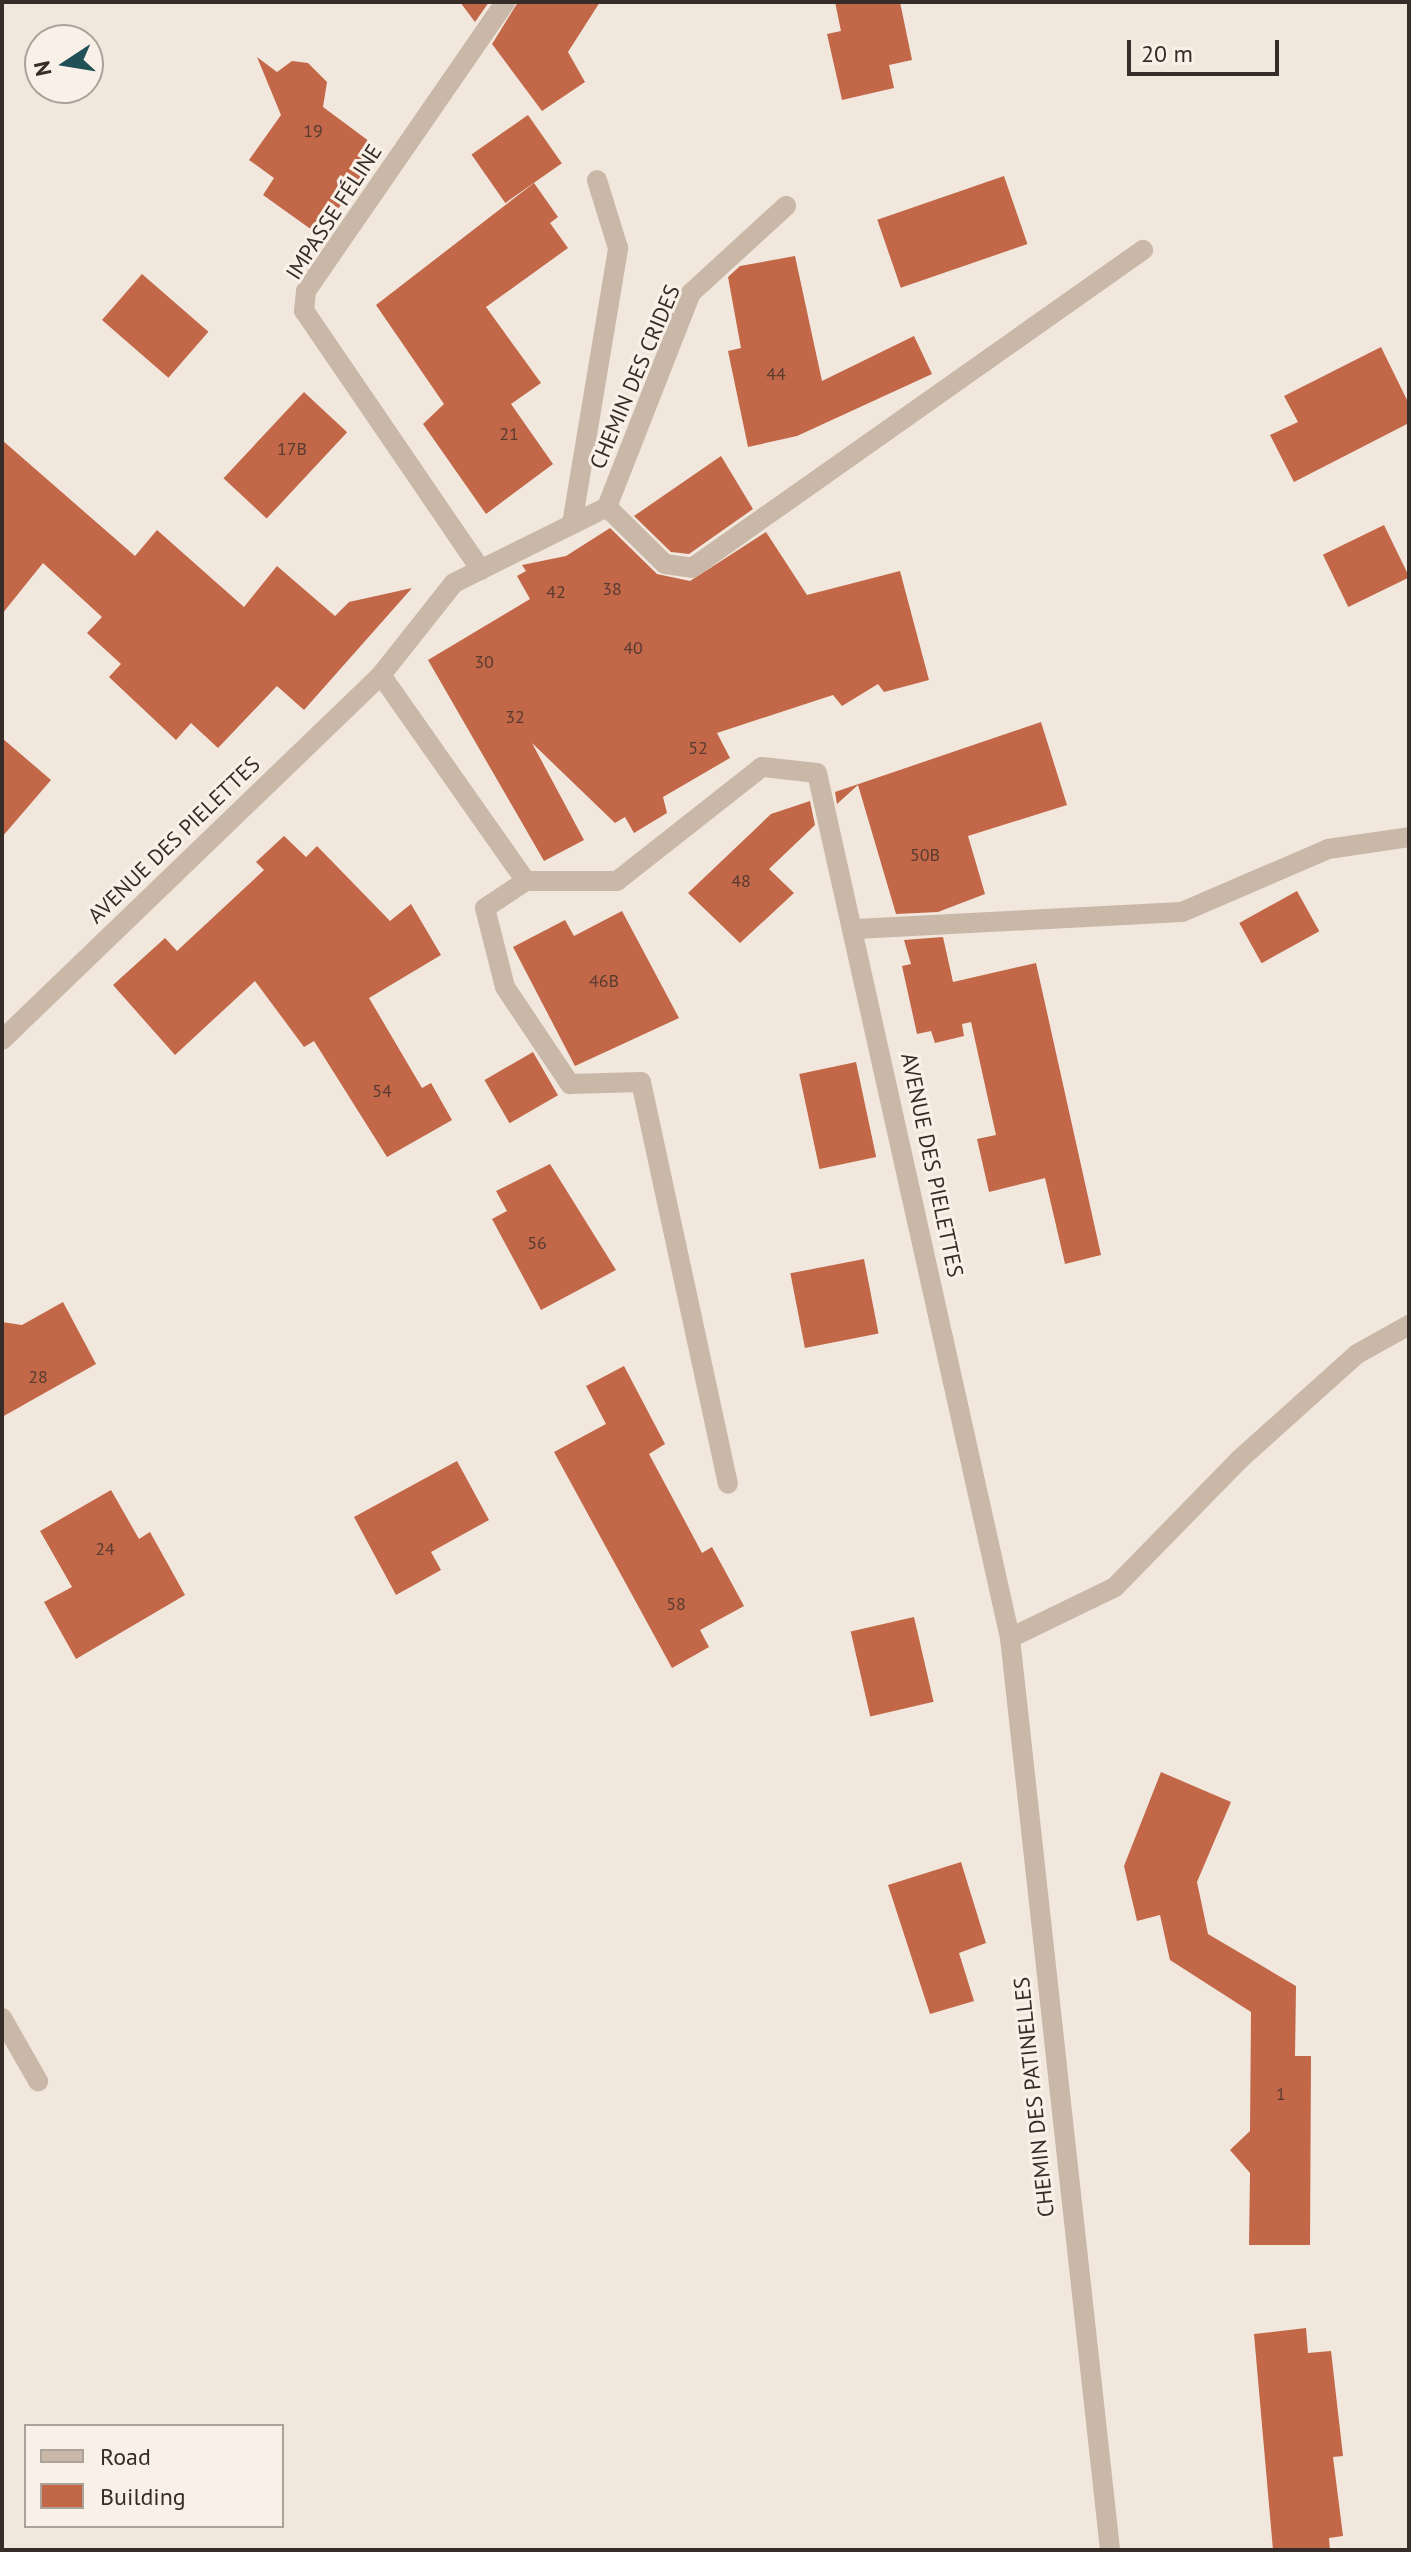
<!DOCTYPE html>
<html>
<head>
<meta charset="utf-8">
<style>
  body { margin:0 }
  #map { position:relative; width:1411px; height:2552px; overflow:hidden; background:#f1e7dc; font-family:"PT Sans",sans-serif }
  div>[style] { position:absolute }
  .building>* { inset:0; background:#c26849; transform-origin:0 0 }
  .lane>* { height:20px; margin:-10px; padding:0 10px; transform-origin:10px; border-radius:10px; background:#c9b7a8 }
  .street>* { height:20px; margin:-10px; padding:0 10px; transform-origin:10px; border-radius:10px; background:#c9b7a8 }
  span { translate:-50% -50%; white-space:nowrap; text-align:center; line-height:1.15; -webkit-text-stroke:6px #f9f1e8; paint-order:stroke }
  .number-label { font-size:18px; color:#593b30 }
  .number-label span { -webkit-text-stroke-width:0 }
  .street-label { font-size:22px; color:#362c28 }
  .frame { position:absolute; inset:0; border:4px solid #362c28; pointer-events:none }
  .legend { position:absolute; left:24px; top:2424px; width:260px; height:104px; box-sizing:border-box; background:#f9f1e8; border:2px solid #aba29b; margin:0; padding:10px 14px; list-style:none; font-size:24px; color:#362c28 }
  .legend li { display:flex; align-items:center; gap:16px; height:40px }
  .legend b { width:40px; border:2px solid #aba29b }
  .north { position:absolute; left:24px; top:24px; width:80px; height:80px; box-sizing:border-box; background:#f9f1e8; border:2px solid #aba29b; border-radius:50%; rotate:258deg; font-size:22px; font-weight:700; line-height:32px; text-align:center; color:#362c28 }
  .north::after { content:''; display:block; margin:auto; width:28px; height:36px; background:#1f5156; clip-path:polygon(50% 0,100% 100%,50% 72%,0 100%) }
  .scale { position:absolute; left:1127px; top:40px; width:152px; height:36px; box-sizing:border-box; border:4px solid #362c28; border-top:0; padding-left:10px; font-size:24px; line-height:28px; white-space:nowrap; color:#362c28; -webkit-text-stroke:6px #f9f1e8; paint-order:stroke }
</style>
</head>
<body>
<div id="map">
  <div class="building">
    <div style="clip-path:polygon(460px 2px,489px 2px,475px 22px)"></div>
    <div style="clip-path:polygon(518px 2px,600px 2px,568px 52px,585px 82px,542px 111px,492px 44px)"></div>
    <div style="clip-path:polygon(835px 2px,900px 2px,912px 60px,889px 65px,894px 88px,842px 100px,827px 34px,841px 31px)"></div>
    <div style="clip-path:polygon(257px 57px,277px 72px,292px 61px,308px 63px,327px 82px,323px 107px,381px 150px,319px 235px,263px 195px,274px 178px,249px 160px,281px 115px)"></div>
    <div style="left:528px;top:115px;width:59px;height:69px;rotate:55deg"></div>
    <div style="left:1004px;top:176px;width:72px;height:134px;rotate:71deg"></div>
    <div style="clip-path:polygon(534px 183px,558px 217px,550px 223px,568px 248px,486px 307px,541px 383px,511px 404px,553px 464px,486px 514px,423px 424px,444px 404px,376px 305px)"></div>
    <div style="clip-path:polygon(795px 256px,822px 381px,914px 336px,932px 374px,797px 436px,748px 447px,728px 351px,741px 348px,728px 277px,740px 266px)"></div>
    <div style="left:142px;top:274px;width:88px;height:61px;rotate:41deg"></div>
    <div style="clip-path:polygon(1381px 347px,1409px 404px,1409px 423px,1294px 482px,1270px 435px,1298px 422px,1284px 396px)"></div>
    <div style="left:304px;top:392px;width:59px;height:118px;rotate:43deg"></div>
    <div style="clip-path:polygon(2px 440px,135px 556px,157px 530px,244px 607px,277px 566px,335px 616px,349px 602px,412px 588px,304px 710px,277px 686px,218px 748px,191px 723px,176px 740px,109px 677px,121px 664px,87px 633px,102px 617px,43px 563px,2px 614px)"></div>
    <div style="clip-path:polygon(721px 456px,753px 509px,689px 554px,671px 552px,634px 516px)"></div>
    <div style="left:1384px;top:525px;width:58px;height:68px;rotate:64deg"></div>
    <div style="clip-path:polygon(610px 528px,657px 574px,690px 581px,766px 532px,807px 595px,900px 571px,929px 680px,884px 692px,878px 684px,842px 706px,833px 695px,717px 733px,730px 758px,663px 797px,667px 813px,634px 833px,625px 817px,615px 823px,532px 743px,584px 840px,544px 861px,428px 660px,530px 599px,517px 576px,526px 571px,522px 565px,566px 556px)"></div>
    <div style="clip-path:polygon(1041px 722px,1067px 805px,968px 836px,985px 894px,938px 912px,896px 914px,858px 785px,837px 804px,835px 792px)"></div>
    <div style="clip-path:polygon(2px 738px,51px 780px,2px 837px)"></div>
    <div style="clip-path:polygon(810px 801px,815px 825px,769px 869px,794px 893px,740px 943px,688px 893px,771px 814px)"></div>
    <div style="clip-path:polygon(284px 836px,306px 857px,317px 846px,390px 921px,411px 904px,441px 955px,369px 998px,422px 1088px,431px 1083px,452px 1120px,387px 1157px,314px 1041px,304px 1047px,255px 981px,175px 1055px,113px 985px,165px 938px,177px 951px,264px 870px,256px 862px)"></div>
    <div style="left:1297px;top:891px;width:46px;height:66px;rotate:61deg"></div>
    <div style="clip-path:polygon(622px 911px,679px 1018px,575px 1066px,513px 947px,565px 920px,574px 936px)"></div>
    <div style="clip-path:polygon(943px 937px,953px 982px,1036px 963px,1101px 1255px,1065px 1264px,1045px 1178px,989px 1192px,977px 1139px,996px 1135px,971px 1022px,962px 1024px,964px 1036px,935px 1043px,931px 1031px,917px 1034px,902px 966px,911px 964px,904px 940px)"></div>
    <div style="left:533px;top:1052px;width:50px;height:56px;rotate:60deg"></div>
    <div style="left:856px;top:1062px;width:97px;height:58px;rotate:78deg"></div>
    <div style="clip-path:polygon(550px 1164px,616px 1270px,541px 1310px,492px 1219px,507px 1211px,496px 1191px)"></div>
    <div style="left:864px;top:1259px;width:76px;height:75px;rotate:79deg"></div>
    <div style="clip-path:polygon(63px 1302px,96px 1364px,2px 1417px,2px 1322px,22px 1325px)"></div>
    <div style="clip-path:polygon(624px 1366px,665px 1444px,649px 1454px,702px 1553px,712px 1547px,744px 1606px,700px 1630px,709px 1647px,672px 1668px,554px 1452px,606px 1424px,586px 1386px)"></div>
    <div style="clip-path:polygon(457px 1461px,489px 1520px,431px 1552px,441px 1570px,396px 1595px,354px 1517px)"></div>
    <div style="clip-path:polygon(111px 1490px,139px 1539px,150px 1532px,185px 1595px,76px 1659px,44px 1602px,72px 1587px,40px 1531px)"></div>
    <div style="left:914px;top:1617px;width:87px;height:65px;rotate:77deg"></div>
    <div style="clip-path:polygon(1161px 1772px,1231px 1802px,1197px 1882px,1208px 1934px,1296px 1986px,1295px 2056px,1311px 2056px,1310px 2245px,1249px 2245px,1250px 2173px,1230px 2150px,1250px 2131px,1251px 2012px,1170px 1960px,1160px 1915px,1137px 1921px,1124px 1866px)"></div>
    <div style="clip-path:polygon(961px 1862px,986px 1943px,959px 1953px,974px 2001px,930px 2014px,888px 1885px)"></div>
    <div style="clip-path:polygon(1306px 2328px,1308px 2353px,1331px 2351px,1343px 2456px,1333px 2457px,1343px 2536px,1329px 2538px,1330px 2550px,1273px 2550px,1254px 2334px)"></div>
  </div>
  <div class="lane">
    <div style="left:572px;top:524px;width:280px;rotate:-80.5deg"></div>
    <div style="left:618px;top:248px;width:71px;rotate:-107.2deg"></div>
  </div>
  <div class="street">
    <div style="left:607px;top:507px;width:81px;rotate:44.5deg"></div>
    <div style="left:665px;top:564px;width:27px;rotate:8deg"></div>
    <div style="left:692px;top:568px;width:552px;rotate:-35.19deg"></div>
    <div style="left:607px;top:507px;width:230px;rotate:-68.6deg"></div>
    <div style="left:691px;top:293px;width:129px;rotate:-42.5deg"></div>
    <div style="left:481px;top:570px;width:314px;rotate:-124.3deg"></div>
    <div style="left:304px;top:311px;width:20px;rotate:-84deg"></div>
    <div style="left:306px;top:291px;width:351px;rotate:-55.4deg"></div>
    <div style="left:381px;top:675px;width:117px;rotate:-51.6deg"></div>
    <div style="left:454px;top:583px;width:171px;rotate:-26.4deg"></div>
    <div style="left:526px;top:881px;width:49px;rotate:146.6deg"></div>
    <div style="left:485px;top:908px;width:81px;rotate:75.8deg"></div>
    <div style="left:505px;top:987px;width:117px;rotate:56.2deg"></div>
    <div style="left:570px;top:1084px;width:71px;rotate:-1.6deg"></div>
    <div style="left:641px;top:1082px;width:411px;rotate:77.8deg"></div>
    <div style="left:856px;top:929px;width:326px;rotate:-3deg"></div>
    <div style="left:1182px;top:912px;width:159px;rotate:-23.3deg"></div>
    <div style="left:1328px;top:849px;width:82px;rotate:-8.4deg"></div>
    <div style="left:2px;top:1040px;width:526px;rotate:-43.92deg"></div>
    <div style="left:381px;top:675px;width:252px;rotate:54.9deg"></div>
    <div style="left:526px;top:881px;width:91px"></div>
    <div style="left:617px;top:881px;width:184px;rotate:-38.2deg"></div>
    <div style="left:762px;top:767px;width:55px;rotate:6.2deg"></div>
    <div style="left:817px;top:773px;width:886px;rotate:77.42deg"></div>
    <div style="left:1010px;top:1638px;width:917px;rotate:83.74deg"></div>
    <div style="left:1010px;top:1638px;width:117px;rotate:-25.9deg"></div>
    <div style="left:1115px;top:1587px;width:179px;rotate:-45.7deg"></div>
    <div style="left:1240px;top:1459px;width:157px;rotate:-41.9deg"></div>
    <div style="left:1357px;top:1354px;width:60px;rotate:-29.1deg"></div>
    <div style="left:2px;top:2018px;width:73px;rotate:60.3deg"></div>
  </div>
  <div class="number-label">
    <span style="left:313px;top:131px">19</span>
    <span style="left:776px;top:374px">44</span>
    <span style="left:509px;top:434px">21</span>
    <span style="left:292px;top:449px">17B</span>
    <span style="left:612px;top:589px">38</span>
    <span style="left:556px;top:592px">42</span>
    <span style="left:633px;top:648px">40</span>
    <span style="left:484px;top:662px">30</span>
    <span style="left:515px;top:717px">32</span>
    <span style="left:698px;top:748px">52</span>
    <span style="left:925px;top:855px">50B</span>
    <span style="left:741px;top:881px">48</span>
    <span style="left:604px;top:981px">46B</span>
    <span style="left:382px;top:1091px">54</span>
    <span style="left:537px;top:1243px">56</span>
    <span style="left:38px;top:1377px">28</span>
    <span style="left:105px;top:1549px">24</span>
    <span style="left:676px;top:1604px">58</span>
    <span style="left:1281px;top:2094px">1</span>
  </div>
  <div class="street-label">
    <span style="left:334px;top:212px;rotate:-57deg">IMPASSE FÉLINE</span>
    <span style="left:635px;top:377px;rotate:-67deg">CHEMIN DES CRIDES</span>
    <span style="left:174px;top:840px;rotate:-44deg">AVENUE DES PIELETTES</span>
    <span style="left:932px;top:1165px;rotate:78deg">AVENUE DES PIELETTES</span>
    <span style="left:1034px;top:2097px;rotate:-96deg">CHEMIN DES PATINELLES</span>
  </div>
  <div class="frame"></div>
  <ul class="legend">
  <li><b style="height:10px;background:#c9b7a8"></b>Road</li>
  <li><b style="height:22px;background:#c26849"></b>Building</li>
  </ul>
  <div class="north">N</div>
  <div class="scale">20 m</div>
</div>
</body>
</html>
